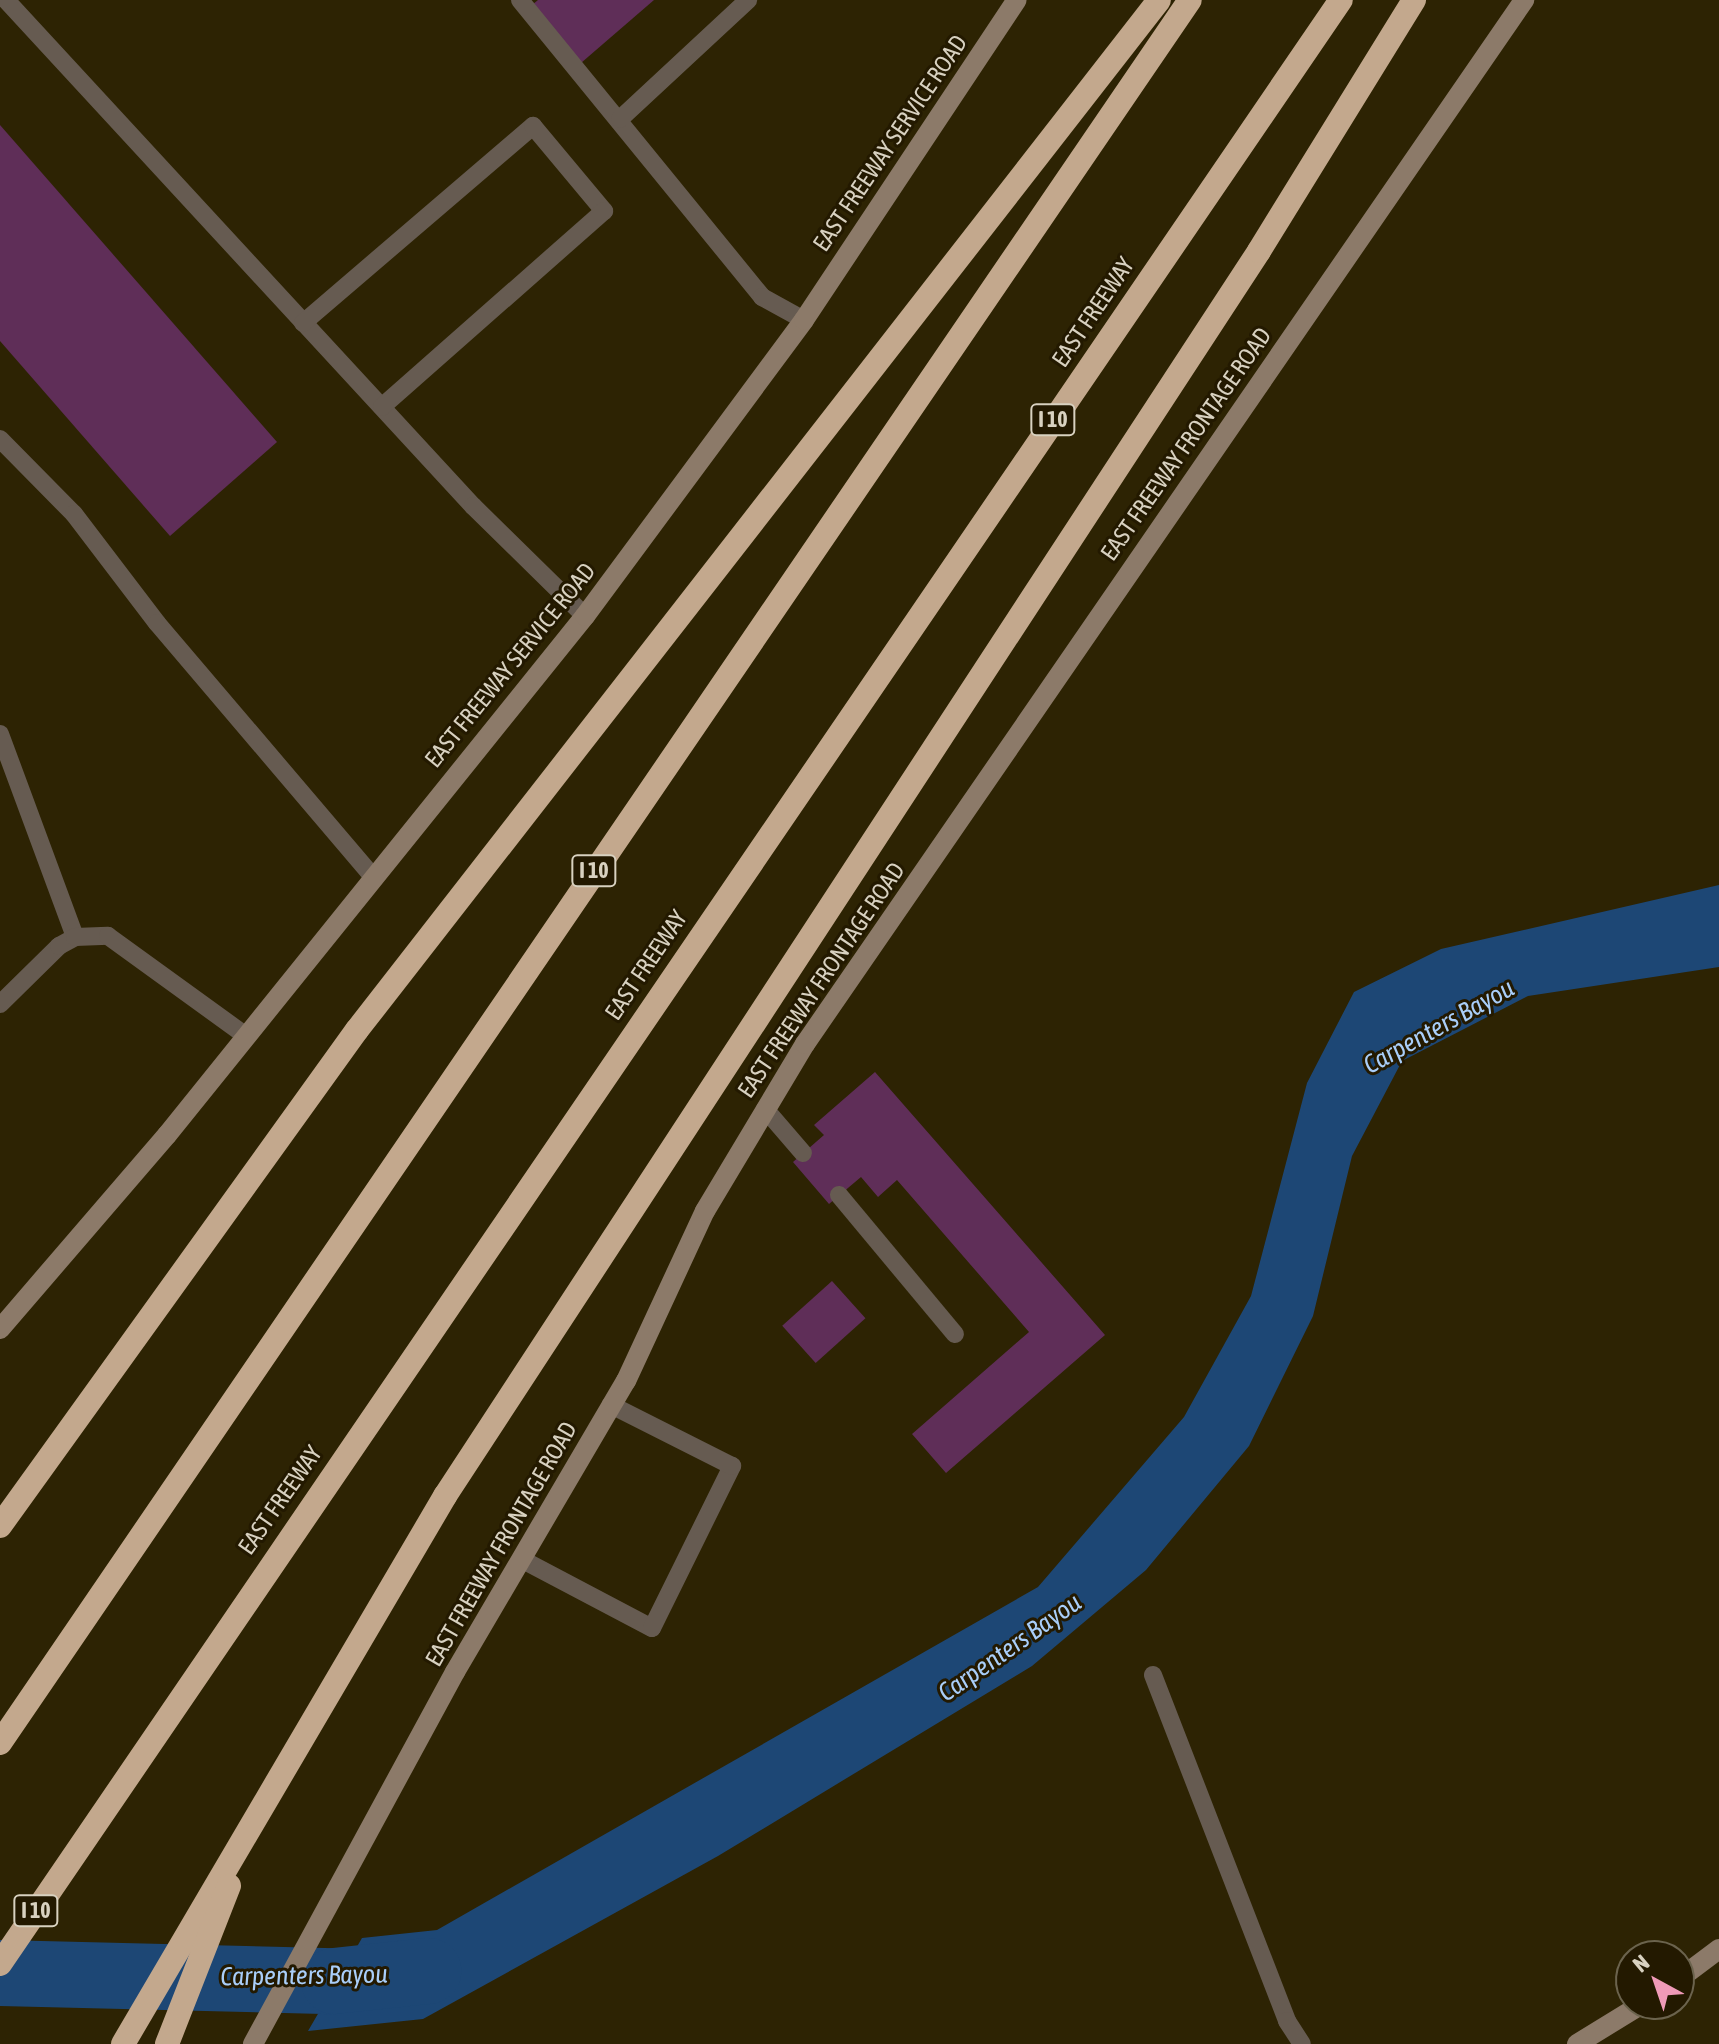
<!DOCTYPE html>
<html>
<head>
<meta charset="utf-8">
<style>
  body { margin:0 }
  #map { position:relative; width:1719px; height:2044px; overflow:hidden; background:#2d2303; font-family:"Asap Condensed",sans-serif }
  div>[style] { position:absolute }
  .water>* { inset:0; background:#1d4775 }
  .river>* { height:66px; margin:-33px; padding:0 33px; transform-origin:33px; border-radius:33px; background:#1d4775 }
  .building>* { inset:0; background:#5f2e58; transform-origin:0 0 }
  .lane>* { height:18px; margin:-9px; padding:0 9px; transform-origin:9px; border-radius:9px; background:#665b51 }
  .secondary>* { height:20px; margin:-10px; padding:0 10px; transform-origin:10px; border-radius:10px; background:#8c7a69 }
  .highway>* { height:24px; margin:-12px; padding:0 12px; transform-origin:12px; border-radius:12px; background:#c3a88d }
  span { translate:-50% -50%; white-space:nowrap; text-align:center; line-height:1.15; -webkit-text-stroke:6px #231900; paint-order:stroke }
  .shield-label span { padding:2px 6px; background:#231900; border:2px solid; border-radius:6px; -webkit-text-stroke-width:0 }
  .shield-label { font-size:22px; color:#d8d1c0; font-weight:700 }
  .street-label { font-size:24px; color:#d8d1c0 }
  .water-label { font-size:26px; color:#a9cef9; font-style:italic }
  .north { position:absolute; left:1615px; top:1940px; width:80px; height:80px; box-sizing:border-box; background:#231900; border:2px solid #6b634d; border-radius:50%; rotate:320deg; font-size:22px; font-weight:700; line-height:32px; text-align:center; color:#d8d1c0 }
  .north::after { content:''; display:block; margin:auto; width:28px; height:36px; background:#ef9ab8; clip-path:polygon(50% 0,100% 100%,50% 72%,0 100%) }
</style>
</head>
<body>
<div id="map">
  <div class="water">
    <div style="clip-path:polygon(1719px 885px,1719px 967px,1528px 996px,1402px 1061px,1352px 1156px,1313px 1316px,1249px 1446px,1146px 1570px,1032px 1666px,718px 1856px,423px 2019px,308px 2031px,362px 1938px,437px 1930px,1038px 1587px,1184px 1417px,1251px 1296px,1307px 1083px,1354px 992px,1441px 949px)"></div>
  </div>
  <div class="river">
    <div style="left:0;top:1973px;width:334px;rotate:1.4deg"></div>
    <div style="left:334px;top:1981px;width:95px;rotate:-6.1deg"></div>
  </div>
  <div class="building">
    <div style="clip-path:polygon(538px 0,654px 0,581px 63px,532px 5px)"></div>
    <div style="clip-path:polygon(0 125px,277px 442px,170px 536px,0 341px)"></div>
    <div style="clip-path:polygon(875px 1072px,1105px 1335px,946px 1473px,912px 1434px,1029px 1332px,897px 1180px,878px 1197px,861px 1177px,829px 1204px,793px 1162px,824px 1135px,814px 1125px)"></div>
    <div style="left:832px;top:1281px;width:50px;height:67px;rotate:48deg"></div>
  </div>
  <div class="lane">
    <div style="left:6px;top:0;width:689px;rotate:47.3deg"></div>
    <div style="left:473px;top:506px;width:157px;rotate:44.5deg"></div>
    <div style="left:520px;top:0;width:383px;rotate:50.8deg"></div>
    <div style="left:762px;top:297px;width:48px;rotate:28.7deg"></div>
    <div style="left:620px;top:119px;width:175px;rotate:-42.9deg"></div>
    <div style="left:303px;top:323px;width:303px;rotate:-40.6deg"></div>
    <div style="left:533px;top:126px;width:111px;rotate:50.1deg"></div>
    <div style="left:604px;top:211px;width:296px;rotate:138.6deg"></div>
    <div style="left:0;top:439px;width:105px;rotate:45.4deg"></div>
    <div style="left:74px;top:514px;width:137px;rotate:52.7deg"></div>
    <div style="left:157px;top:623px;width:333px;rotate:49.6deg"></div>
    <div style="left:0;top:734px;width:216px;rotate:69.7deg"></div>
    <div style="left:0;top:1004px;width:83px;rotate:-44.5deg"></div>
    <div style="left:59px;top:946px;width:18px;rotate:-29deg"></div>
    <div style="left:75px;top:937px;width:33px;rotate:-2deg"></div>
    <div style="left:108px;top:936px;width:170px;rotate:35.9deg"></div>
    <div style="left:765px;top:1109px;width:58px;rotate:49.2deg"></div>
    <div style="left:839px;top:1195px;width:181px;rotate:50.2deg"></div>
    <div style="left:521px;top:1559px;width:148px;rotate:27.8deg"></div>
    <div style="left:652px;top:1628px;width:181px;rotate:-63.7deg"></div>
    <div style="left:732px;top:1466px;width:136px;rotate:-153.2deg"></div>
    <div style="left:1153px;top:1675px;width:371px;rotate:68.8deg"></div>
    <div style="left:1287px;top:2021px;width:27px;rotate:57deg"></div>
  </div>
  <div class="secondary">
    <div style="left:0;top:1329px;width:256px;rotate:-49.3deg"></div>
    <div style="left:167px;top:1135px;width:666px;rotate:-51.15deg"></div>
    <div style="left:585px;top:616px;width:368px;rotate:-53.5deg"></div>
    <div style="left:804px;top:320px;width:384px;rotate:-56.4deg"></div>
    <div style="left:1679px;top:1979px;width:50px;rotate:-36.9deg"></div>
    <div style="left:253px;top:2044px;width:423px;rotate:-61.5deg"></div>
    <div style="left:455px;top:1672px;width:338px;rotate:-59.6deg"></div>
    <div style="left:626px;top:1381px;width:187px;rotate:-65.1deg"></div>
    <div style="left:705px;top:1211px;width:195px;rotate:-59.1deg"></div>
    <div style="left:805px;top:1044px;width:1268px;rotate:-55.44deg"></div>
    <div style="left:1577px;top:2044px;width:76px;rotate:-31.6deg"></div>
  </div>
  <div class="highway">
    <div style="left:0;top:1526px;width:611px;rotate:-54.26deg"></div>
    <div style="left:357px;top:1030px;width:1305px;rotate:-52.09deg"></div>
    <div style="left:0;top:1743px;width:2110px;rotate:-55.68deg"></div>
    <div style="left:0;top:1964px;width:2378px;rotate:-55.68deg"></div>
    <div style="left:123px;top:2044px;width:636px;rotate:-59.56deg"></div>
    <div style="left:445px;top:1496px;width:1487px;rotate:-56.82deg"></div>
    <div style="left:1259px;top:251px;width:295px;rotate:-58.3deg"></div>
    <div style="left:167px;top:2044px;width:170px;rotate:-68.6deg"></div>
  </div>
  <div class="shield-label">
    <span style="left:1053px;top:420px">I 10</span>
    <span style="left:594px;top:871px">I 10</span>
    <span style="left:36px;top:1911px">I 10</span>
  </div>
  <div class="street-label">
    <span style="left:890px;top:143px;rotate:-56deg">EAST FREEWAY SERVICE ROAD</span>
    <span style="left:1093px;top:312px;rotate:-56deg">EAST FREEWAY</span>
    <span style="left:1186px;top:444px;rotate:-55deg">EAST FREEWAY FRONTAGE ROAD</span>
    <span style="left:510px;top:665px;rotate:-51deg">EAST FREEWAY SERVICE ROAD</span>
    <span style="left:646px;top:965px;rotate:-56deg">EAST FREEWAY</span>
    <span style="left:821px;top:980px;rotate:-56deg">EAST FREEWAY FRONTAGE ROAD</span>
    <span style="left:280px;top:1500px;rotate:-55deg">EAST FREEWAY</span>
    <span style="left:501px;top:1544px;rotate:-60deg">EAST FREEWAY FRONTAGE ROAD</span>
  </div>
  <div class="water-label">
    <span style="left:1439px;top:1027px;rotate:-29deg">Carpenters Bayou</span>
    <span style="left:1010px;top:1648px;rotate:-35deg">Carpenters Bayou</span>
    <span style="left:304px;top:1976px;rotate:-1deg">Carpenters Bayou</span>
  </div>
  <div class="north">N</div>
</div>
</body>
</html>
